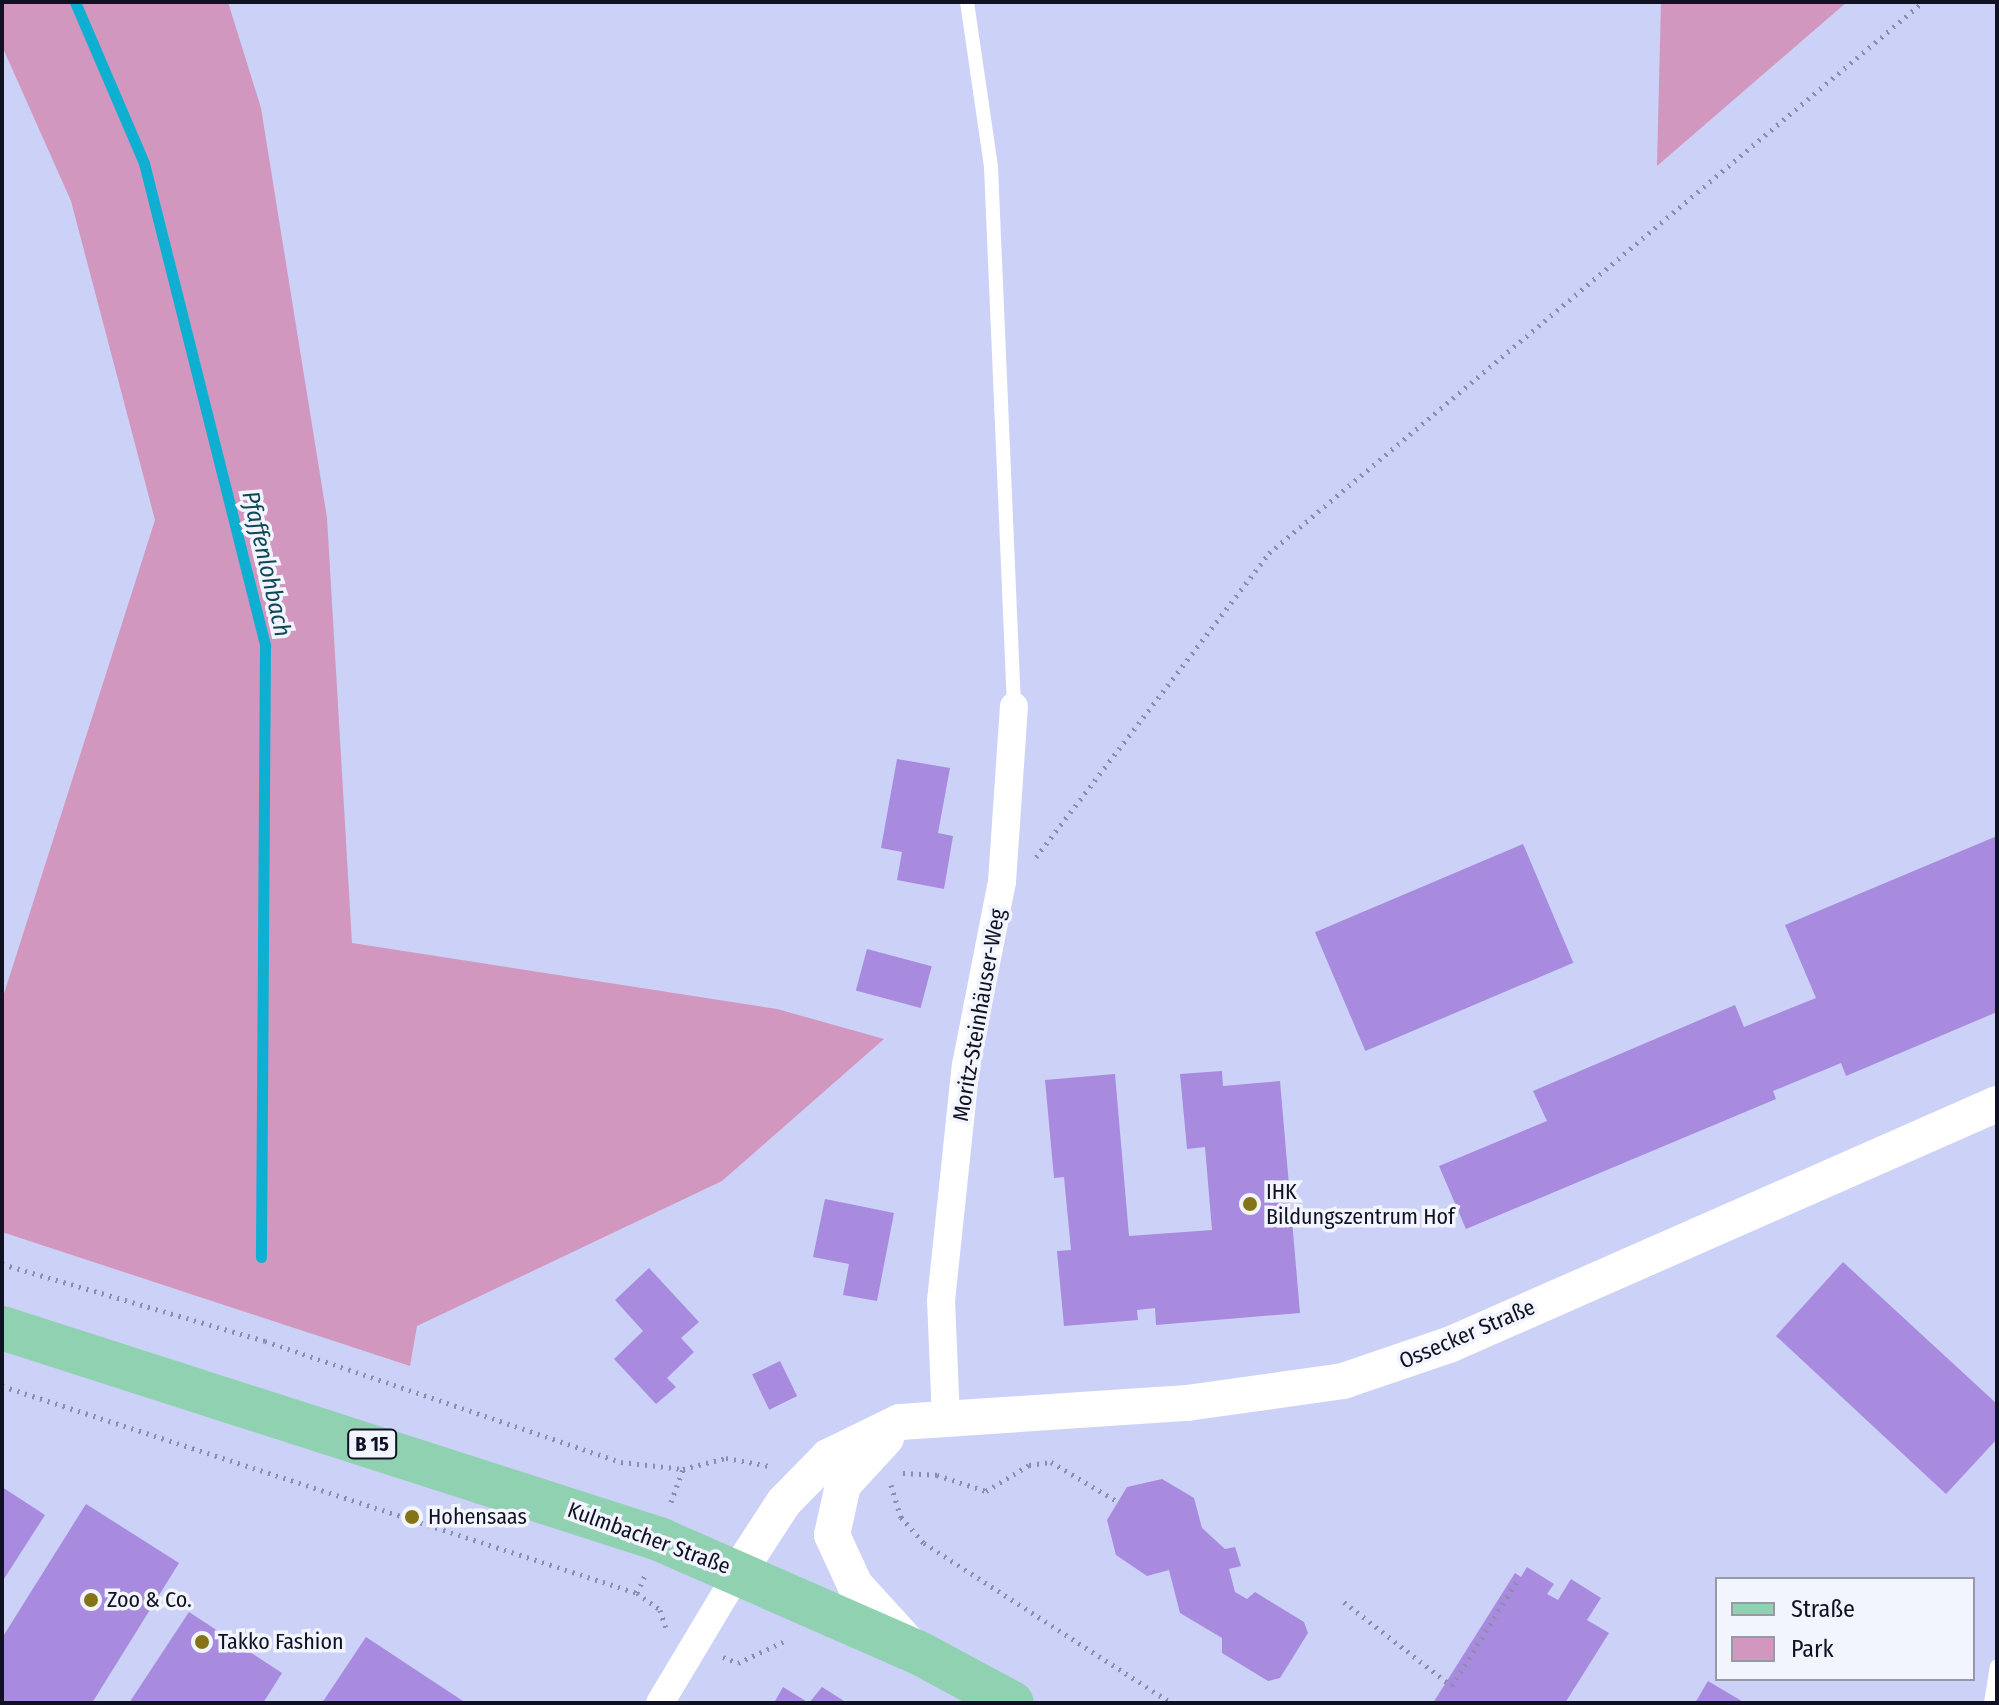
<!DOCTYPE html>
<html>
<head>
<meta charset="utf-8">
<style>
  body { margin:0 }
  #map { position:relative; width:1999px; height:1705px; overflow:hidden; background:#ccd1f7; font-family:"Fira Sans Condensed",sans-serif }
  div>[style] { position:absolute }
  .green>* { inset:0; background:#d197be }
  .stream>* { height:11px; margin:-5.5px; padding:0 5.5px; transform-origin:5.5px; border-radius:5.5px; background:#0fafd2 }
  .building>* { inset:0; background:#a88adf; transform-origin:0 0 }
  .path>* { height:5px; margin-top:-2.5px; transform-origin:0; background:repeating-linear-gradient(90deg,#8a8eac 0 2px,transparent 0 8px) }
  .service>* { height:14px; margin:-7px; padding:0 7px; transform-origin:7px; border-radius:7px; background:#fff }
  .minor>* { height:28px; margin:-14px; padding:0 14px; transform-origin:14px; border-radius:14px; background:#fff }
  .tertiary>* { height:36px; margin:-18px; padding:0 18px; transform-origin:18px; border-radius:18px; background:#fff }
  .primary>* { height:44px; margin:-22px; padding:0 22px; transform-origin:22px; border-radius:22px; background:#90d1b2 }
  .dots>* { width:22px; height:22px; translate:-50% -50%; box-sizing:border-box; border:4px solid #f2f4fe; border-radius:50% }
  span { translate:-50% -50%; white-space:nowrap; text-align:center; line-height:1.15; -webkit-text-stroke:7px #f2f4fe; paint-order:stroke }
  .shield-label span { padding:2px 6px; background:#f2f4fe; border:2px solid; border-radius:6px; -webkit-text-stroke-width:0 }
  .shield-label { font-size:20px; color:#101122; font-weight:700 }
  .street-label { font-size:22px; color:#101122 }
  .poi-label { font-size:22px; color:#101122 }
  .left { translate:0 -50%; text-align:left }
  .water-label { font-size:24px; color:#0e4857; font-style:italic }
  .frame { position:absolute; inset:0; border:4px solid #101122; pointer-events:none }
  .legend { position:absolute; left:1715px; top:1577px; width:260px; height:104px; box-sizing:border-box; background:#f2f4fe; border:2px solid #9899a6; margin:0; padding:10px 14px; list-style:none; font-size:24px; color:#101122 }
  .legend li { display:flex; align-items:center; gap:16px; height:40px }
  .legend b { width:40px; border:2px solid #9899a6 }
</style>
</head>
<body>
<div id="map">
  <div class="green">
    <div style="clip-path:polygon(2px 2px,228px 2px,261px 108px,327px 518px,352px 943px,777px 1009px,884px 1039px,722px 1181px,417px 1326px,410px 1366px,2px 1232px,2px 1000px,155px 520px,71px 201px,2px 46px)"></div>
    <div style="clip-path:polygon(1661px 2px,1847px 2px,1657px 166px)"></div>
  </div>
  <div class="stream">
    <div style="left:75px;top:2px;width:175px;rotate:66.8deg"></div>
    <div style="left:144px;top:163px;width:498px;rotate:75.9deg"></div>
    <div style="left:265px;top:646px;width:611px;rotate:90.38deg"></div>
  </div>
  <div class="building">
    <div style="clip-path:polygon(897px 759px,950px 768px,938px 833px,953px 836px,944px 889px,897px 880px,902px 852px,881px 848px)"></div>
    <div style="clip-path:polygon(1997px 836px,1997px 1012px,1846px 1076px,1841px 1063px,1773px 1091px,1776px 1099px,1466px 1229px,1439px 1166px,1547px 1121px,1533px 1091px,1735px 1005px,1744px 1027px,1816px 998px,1785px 925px)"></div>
    <div style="left:1523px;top:844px;width:129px;height:226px;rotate:67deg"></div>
    <div style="left:867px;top:949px;width:67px;height:43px;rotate:15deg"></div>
    <div style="clip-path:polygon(1222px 1071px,1223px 1086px,1280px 1081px,1300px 1313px,1156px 1325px,1155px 1308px,1137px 1310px,1138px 1320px,1064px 1326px,1057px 1251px,1071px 1250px,1064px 1177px,1054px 1178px,1045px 1080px,1115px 1074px,1129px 1236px,1212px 1230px,1205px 1147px,1187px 1149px,1180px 1074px)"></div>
    <div style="clip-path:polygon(825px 1199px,894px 1213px,877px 1301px,843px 1295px,849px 1264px,813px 1257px)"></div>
    <div style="clip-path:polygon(1843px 1262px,1997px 1404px,1997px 1439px,1946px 1494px,1776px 1336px)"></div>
    <div style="clip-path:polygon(649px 1268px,699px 1322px,681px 1338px,694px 1352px,667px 1378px,676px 1387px,656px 1404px,614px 1359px,643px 1331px,615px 1300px)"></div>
    <div style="left:780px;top:1361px;width:39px;height:31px;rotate:64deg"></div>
    <div style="clip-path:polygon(1162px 1479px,1194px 1498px,1202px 1528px,1225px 1549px,1235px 1547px,1241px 1566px,1229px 1569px,1235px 1592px,1247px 1599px,1255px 1592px,1304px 1622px,1308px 1633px,1280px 1678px,1268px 1681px,1222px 1653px,1222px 1638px,1180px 1613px,1169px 1570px,1147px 1576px,1116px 1555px,1107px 1520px,1127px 1487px)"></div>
    <div style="clip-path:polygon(2px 1487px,45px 1515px,2px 1582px)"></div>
    <div style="clip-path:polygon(86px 1504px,179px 1563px,92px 1703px,2px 1703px,2px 1638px)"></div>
    <div style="clip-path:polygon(1527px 1567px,1554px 1584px,1547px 1594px,1558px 1600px,1571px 1579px,1601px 1598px,1587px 1620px,1609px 1633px,1565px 1703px,1433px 1703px,1515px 1573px,1521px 1577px)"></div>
    <div style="clip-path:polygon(189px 1612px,282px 1673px,263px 1703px,129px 1703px)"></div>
    <div style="clip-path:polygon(366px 1637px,466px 1703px,322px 1703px)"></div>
    <div style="clip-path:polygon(1708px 1681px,1745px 1703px,1695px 1703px)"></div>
    <div style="clip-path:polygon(783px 1687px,809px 1703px,822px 1687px,847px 1703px,774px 1703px)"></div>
  </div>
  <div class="path">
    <div style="left:1036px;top:857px;width:383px;rotate:-52.5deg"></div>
    <div style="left:1269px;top:553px;width:855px;rotate:-40.11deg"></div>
    <div style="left:2px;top:1264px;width:274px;rotate:16.3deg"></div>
    <div style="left:265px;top:1341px;width:376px;rotate:18.8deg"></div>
    <div style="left:621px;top:1462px;width:62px;rotate:6.4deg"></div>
    <div style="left:683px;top:1469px;width:44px;rotate:-14.3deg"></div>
    <div style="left:726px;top:1458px;width:44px;rotate:10.5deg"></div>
    <div style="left:2px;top:1386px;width:668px;rotate:18.06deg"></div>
    <div style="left:637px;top:1593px;width:29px;rotate:36deg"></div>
    <div style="left:660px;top:1610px;width:23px;rotate:72deg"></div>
    <div style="left:903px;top:1473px;width:34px;rotate:3deg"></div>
    <div style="left:937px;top:1475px;width:52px;rotate:18.1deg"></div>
    <div style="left:986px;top:1491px;width:50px;rotate:-31.2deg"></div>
    <div style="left:1029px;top:1465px;width:22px;rotate:-8deg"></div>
    <div style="left:1051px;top:1462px;width:78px;rotate:30.8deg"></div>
    <div style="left:891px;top:1485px;width:34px;rotate:73deg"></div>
    <div style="left:901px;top:1517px;width:35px;rotate:49deg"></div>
    <div style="left:924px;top:1543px;width:294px;rotate:32.9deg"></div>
    <div style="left:671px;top:1502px;width:35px;rotate:-70deg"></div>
    <div style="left:637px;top:1593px;width:20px;rotate:-66deg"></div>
    <div style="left:1344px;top:1602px;width:137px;rotate:37.9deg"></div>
    <div style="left:1452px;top:1686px;width:126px;rotate:-58.3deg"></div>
    <div style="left:723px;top:1657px;width:16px;rotate:22deg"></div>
    <div style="left:738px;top:1663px;width:54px;rotate:-25.1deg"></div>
  </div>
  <div class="service">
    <div style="left:967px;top:2px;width:167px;rotate:81.7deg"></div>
    <div style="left:991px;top:167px;width:539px;rotate:87.56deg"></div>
    <div style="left:1991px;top:1703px;width:37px;rotate:-81deg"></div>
  </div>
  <div class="minor">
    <div style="left:946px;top:1419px;width:118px;rotate:-92.4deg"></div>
    <div style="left:941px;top:1301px;width:237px;rotate:-84deg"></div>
    <div style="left:966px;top:1065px;width:187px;rotate:-78.9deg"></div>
    <div style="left:1002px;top:882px;width:176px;rotate:-86.1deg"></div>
    <div style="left:660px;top:1703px;width:154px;rotate:-59.1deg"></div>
  </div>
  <div class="tertiary">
    <div style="left:886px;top:1438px;width:64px;rotate:132.5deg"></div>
    <div style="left:843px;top:1485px;width:51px;rotate:102.4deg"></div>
    <div style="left:832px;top:1535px;width:55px;rotate:65.3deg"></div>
    <div style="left:855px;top:1585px;width:77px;rotate:47.6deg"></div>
    <div style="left:739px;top:1571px;width:82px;rotate:-56.9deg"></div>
    <div style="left:784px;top:1502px;width:63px;rotate:-45.6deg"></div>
    <div style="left:828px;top:1457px;width:80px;rotate:-25.9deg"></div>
    <div style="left:900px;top:1422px;width:288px;rotate:-3.8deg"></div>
    <div style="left:1187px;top:1403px;width:158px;rotate:-8deg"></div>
    <div style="left:1343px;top:1381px;width:112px;rotate:-18.8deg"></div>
    <div style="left:1449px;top:1345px;width:599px;rotate:-23.74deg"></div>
  </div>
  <div class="primary">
    <div style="left:2px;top:1328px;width:690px;rotate:17.8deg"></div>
    <div style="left:659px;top:1539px;width:286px;rotate:23.7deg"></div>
    <div style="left:921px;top:1654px;width:103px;rotate:28.3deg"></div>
  </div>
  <div class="dots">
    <div style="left:1250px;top:1204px;background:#847417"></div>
    <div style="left:412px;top:1517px;background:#847417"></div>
    <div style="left:91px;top:1600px;background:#847417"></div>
    <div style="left:202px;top:1642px;background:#847417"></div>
  </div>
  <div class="shield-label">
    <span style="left:372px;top:1444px">B 15</span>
  </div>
  <div class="street-label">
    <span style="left:979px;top:1015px;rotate:-80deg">Moritz-Steinhäuser-Weg</span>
    <span style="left:1467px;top:1334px;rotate:-23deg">Ossecker Straße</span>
    <span style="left:649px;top:1538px;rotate:20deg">Kulmbacher Straße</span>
  </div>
  <div class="poi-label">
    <span class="left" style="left:1266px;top:1204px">IHK<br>Bildungszentrum Hof</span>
    <span class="left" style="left:428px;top:1517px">Hohensaas</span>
    <span class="left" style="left:107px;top:1600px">Zoo &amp; Co.</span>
    <span class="left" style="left:218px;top:1642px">Takko Fashion</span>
  </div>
  <div class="water-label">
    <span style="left:266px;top:564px;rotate:77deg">Pfaffenlohbach</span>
  </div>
  <div class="frame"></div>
  <ul class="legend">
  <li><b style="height:10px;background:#90d1b2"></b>Straße</li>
  <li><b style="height:22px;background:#d197be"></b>Park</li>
  </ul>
</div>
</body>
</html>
